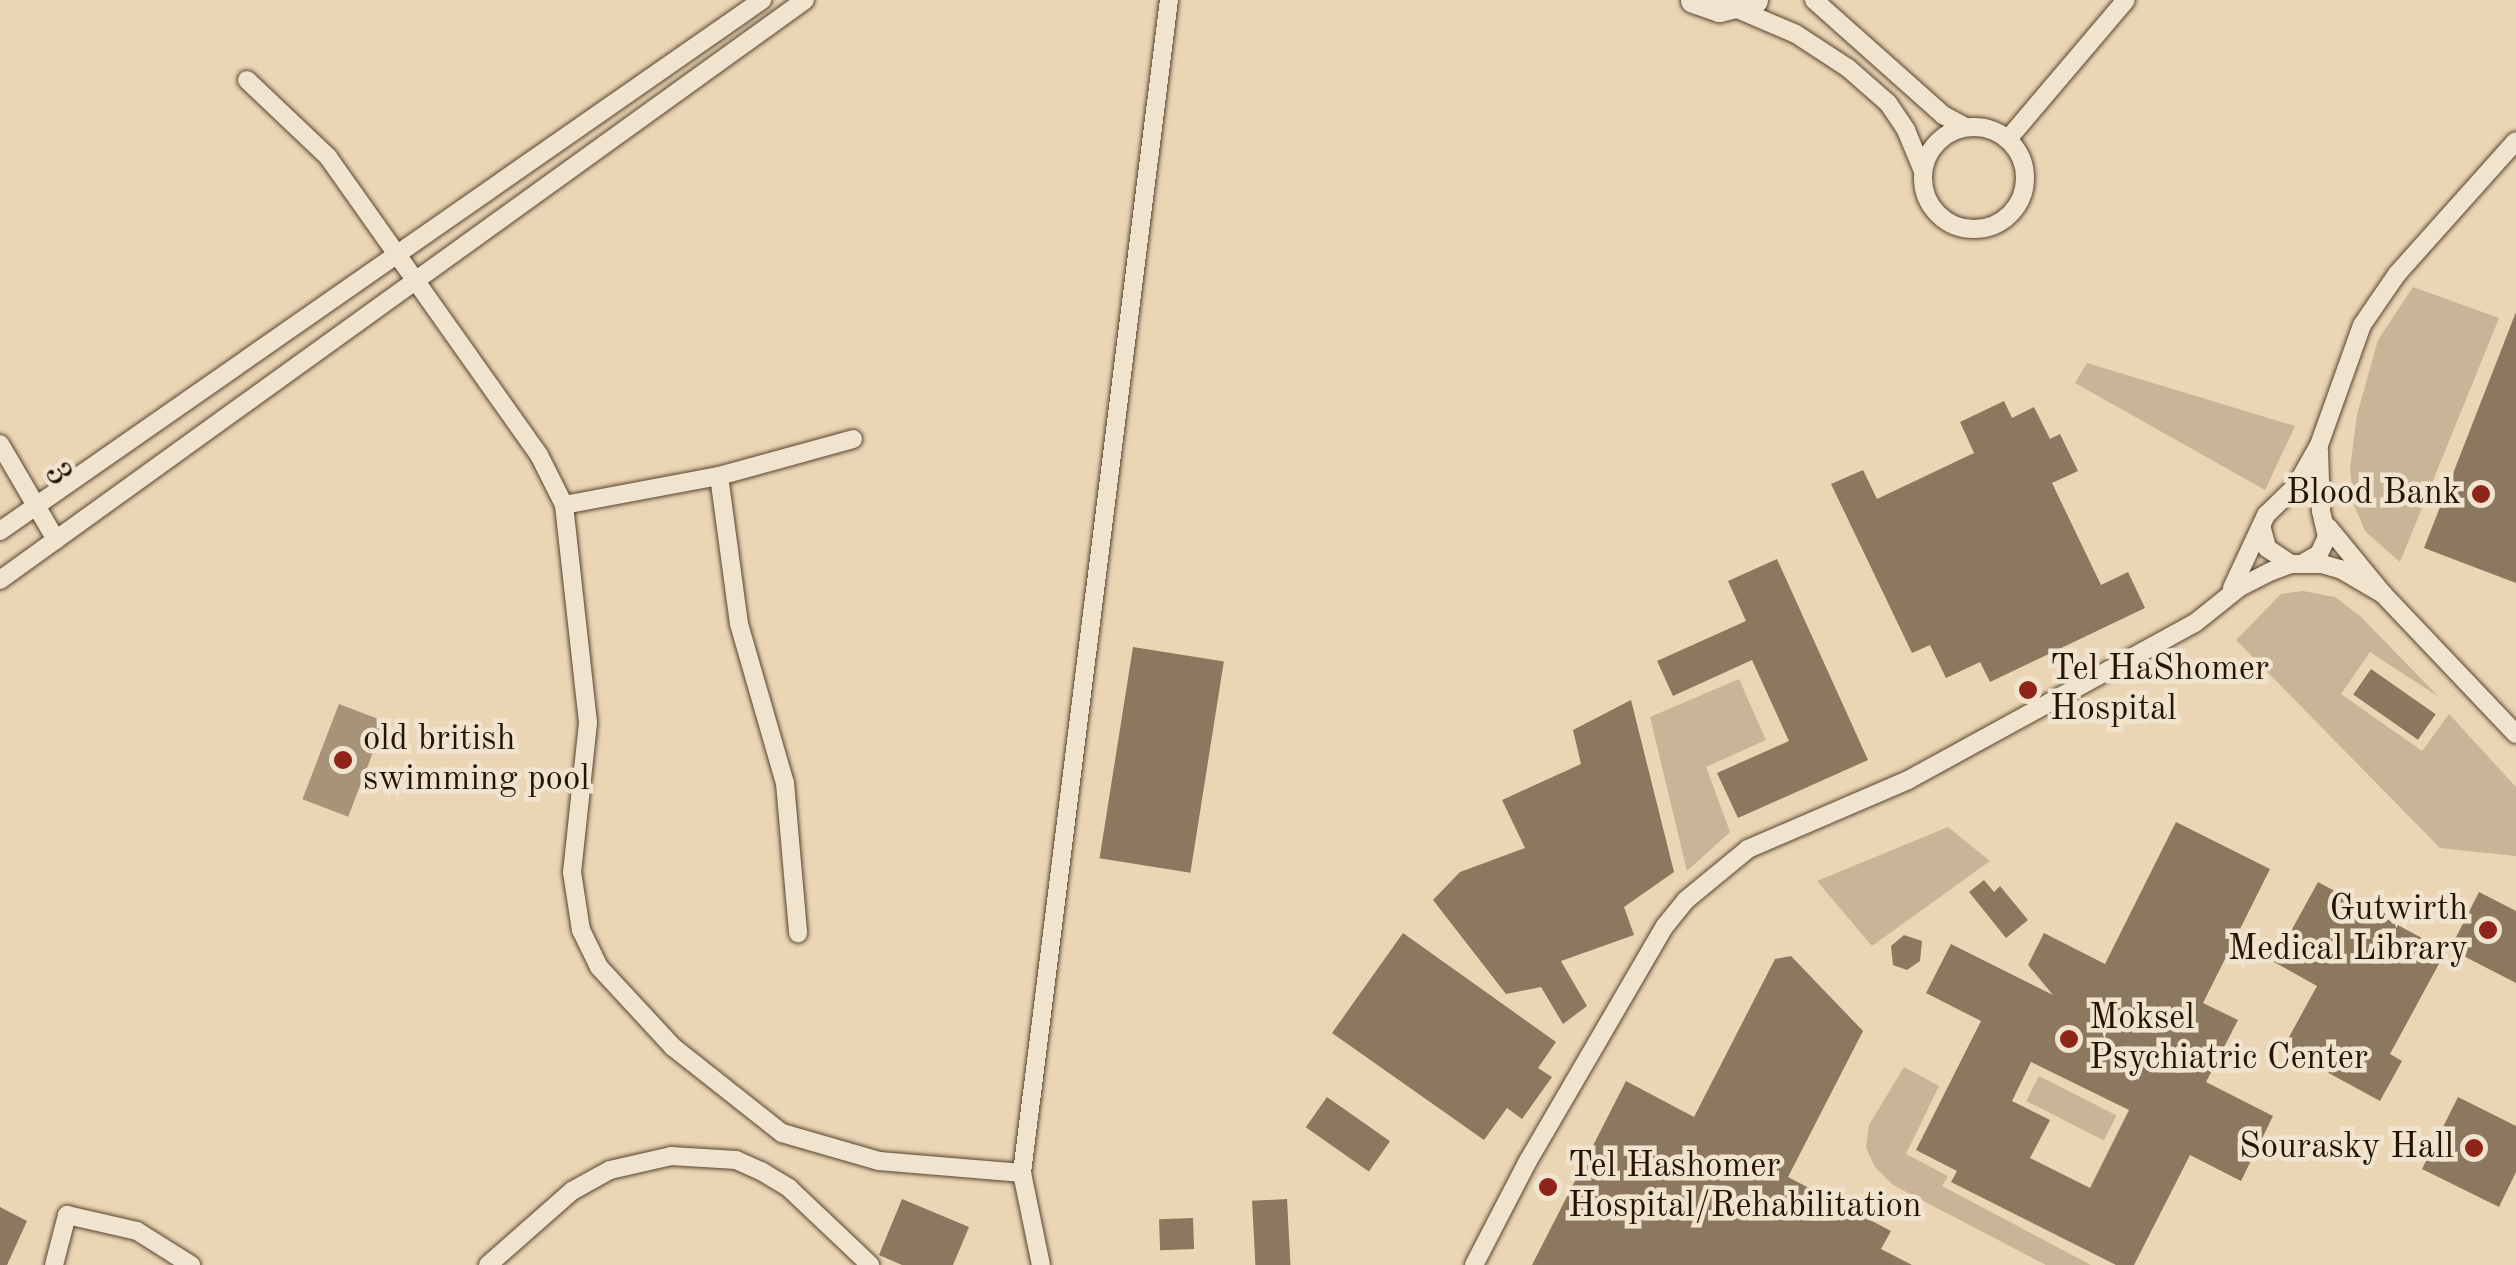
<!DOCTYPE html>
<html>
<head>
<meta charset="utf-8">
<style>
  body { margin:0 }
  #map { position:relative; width:2516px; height:1265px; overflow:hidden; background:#ead5b5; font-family:"Old Standard TT",serif }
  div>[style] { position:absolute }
  .green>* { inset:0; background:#c8b496; transform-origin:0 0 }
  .water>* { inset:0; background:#a79377; transform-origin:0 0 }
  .building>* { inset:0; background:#8b785e; transform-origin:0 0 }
  .roads { filter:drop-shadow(0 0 2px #56442d) drop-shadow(0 0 2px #56442d) }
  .street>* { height:18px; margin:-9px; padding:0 9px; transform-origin:9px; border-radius:9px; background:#f1e4cf }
  .street>.ring { margin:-9px; padding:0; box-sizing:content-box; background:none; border:18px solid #f1e4cf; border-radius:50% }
  .secondary>* { height:25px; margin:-12.5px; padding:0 12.5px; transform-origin:12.5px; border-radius:12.5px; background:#f1e4cf }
  .dots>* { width:28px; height:28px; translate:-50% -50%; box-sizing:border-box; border:5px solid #f1e4cf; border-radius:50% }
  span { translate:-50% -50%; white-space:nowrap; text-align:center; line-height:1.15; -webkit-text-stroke:9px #f1e4cf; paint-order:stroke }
  .street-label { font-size:35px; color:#241400 }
  .poi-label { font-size:35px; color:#241400 }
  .right { translate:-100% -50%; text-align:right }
  .left { translate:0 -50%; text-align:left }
</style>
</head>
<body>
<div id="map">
  <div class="green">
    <div style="clip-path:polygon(2413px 287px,2499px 318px,2400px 562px,2365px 531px,2354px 505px,2350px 469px,2357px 415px,2378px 340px)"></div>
    <div style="clip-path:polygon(2087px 363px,2295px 426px,2265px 490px,2075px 383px)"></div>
    <div style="clip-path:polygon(2303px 591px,2335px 597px,2360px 616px,2439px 697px,2370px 652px,2341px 694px,2422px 751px,2449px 714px,2516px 787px,2516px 856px,2440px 848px,2236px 640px,2281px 594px)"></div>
    <div style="clip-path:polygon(1739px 679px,1766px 740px,1706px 767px,1730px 832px,1687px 871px,1650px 717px)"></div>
    <div style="clip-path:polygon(1948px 827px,1990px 861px,1872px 946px,1817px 881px)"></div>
    <div style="clip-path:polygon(1904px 1067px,1939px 1086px,1906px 1154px,1948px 1176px,1942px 1186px,2091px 1265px,2046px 1265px,1893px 1185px,1875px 1167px,1866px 1148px,1869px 1125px)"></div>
    <div style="left:2039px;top:1076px;width:87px;height:28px;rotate:27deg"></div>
  </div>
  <div class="water">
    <div style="left:339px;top:704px;width:49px;height:102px;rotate:21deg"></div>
  </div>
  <div class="building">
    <div style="clip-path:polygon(2516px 312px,2516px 583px,2424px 548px)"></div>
    <div style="clip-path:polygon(2004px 401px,2012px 418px,2034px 407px,2050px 439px,2060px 434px,2078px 471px,2052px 483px,2101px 585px,2128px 572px,2145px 608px,1990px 682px,1980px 662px,1946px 678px,1930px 645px,1912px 653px,1831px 484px,1863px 470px,1877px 499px,1974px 453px,1960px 422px)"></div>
    <div style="clip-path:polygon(1777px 559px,1868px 760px,1738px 818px,1717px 773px,1789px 741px,1752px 660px,1673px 696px,1657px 661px,1746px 621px,1728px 581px)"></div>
    <div style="left:1133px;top:647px;width:92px;height:214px;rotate:9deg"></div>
    <div style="left:2371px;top:669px;width:79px;height:31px;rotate:35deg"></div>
    <div style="clip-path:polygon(1631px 700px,1674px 872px,1624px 907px,1634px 935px,1561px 961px,1587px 1006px,1563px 1024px,1541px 987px,1506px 994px,1433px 900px,1460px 872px,1525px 848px,1502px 800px,1581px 764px,1573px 730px)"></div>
    <div style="clip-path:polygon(evenodd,2176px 822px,2270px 869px,2203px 1003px,2238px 1020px,2206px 1082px,2273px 1116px,2241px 1181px,2190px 1155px,2134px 1265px,2116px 1265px,1951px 1182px,1957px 1171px,1916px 1150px,1981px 1021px,1926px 993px,1951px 944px,2053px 995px,2028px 965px,2044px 933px,2105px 964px,2176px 822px,2031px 1062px,2129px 1110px,2090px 1188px,2030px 1158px,2050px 1120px,2012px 1101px,2031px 1062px)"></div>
    <div style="clip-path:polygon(1984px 880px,1994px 892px,2000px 886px,2028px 920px,2006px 938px,1969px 892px)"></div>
    <div style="clip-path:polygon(2318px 882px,2446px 951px,2390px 1054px,2402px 1061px,2380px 1101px,2283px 1048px,2317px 986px,2274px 962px)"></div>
    <div style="clip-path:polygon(2479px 892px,2516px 911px,2516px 983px,2450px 949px)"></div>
    <div style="clip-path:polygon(1403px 933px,1556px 1042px,1538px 1068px,1552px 1077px,1522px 1119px,1507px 1108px,1484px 1140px,1332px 1033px)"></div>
    <div style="clip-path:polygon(1904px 935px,1922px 941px,1920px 961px,1907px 970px,1893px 965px,1891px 946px)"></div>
    <div style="clip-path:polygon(1791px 956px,1863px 1031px,1788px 1177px,1891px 1231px,1881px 1249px,1912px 1265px,1532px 1265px,1626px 1081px,1694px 1117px,1775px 959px)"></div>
    <div style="left:1327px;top:1097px;width:77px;height:37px;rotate:35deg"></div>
    <div style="clip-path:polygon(2458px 1097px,2516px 1126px,2516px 1172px,2499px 1207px,2422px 1169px)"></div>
    <div style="clip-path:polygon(902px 1199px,969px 1227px,953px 1265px,902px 1265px,879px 1255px)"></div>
    <div style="left:1287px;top:1199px;width:66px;height:35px;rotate:87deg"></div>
    <div style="clip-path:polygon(0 1207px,27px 1221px,7px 1265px,0 1265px)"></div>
    <div style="left:1193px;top:1218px;width:31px;height:34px;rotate:88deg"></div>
  </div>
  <div class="roads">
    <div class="street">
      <div style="left:1814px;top:0;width:173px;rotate:41.7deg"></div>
      <div style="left:1943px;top:115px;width:26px;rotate:28deg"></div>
      <div style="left:1735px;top:8px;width:66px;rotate:23.1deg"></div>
      <div style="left:1796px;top:34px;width:62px;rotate:33.2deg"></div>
      <div style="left:1848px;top:68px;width:53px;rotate:41.2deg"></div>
      <div style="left:1888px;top:103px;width:32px;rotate:56deg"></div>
      <div style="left:1906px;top:130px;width:44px;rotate:67.5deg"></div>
      <div style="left:247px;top:80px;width:112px;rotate:43.5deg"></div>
      <div style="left:328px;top:157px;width:365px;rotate:54.7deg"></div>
      <div style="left:539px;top:455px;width:56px;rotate:63.4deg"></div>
      <div style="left:564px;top:505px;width:219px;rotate:83.7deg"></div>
      <div style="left:588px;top:723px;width:150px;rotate:96.1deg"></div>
      <div style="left:572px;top:872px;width:59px;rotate:81.2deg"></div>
      <div style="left:581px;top:930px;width:41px;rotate:64.1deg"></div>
      <div style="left:599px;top:967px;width:109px;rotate:47.2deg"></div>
      <div style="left:673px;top:1047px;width:139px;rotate:38.3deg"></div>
      <div style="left:782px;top:1133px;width:101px;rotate:16.1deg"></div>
      <div style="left:879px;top:1161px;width:144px;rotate:4.8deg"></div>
      <div class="ring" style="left:1923px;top:127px;width:84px;height:84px"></div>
      <div style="left:2008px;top:139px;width:182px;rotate:-49.7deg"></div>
      <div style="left:0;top:444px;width:111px;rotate:59.7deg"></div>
      <div style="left:719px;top:476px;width:149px;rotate:82.3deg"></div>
      <div style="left:739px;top:624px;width:166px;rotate:73.9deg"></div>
      <div style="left:785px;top:783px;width:151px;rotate:85deg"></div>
      <div style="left:564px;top:505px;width:158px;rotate:-10.6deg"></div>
      <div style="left:719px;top:476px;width:139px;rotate:-15.4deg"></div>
      <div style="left:2328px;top:527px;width:87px;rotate:50.6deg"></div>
      <div style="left:2383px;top:594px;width:193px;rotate:46.5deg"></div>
      <div style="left:2262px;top:529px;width:20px;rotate:75deg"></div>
      <div style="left:2267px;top:548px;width:29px;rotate:34deg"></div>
      <div style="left:0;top:531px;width:929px;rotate:-34.87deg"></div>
      <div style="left:2305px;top:562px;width:16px;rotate:-30deg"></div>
      <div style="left:2319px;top:554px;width:19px;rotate:-65deg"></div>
      <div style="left:2327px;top:537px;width:27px;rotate:-103deg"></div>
      <div style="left:2321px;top:511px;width:61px;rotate:-91.9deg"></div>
      <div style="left:0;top:580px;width:992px;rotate:-35.77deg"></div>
      <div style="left:2232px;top:588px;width:81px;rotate:-65deg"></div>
      <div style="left:2266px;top:515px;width:42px;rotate:-44deg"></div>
      <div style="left:2296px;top:486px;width:47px;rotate:-60.7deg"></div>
      <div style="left:2319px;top:445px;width:127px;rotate:-70.3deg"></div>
      <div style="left:2362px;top:325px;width:62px;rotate:-55.5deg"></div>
      <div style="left:2397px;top:274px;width:178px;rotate:-48.2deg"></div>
      <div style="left:54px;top:1265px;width:52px;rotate:-75.4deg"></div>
      <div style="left:67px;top:1215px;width:72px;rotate:12.9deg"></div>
      <div style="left:137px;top:1231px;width:64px;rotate:32.2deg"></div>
      <div style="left:488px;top:1265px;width:112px;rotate:-41.4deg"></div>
      <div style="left:572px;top:1191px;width:43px;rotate:-28.9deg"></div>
      <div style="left:610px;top:1170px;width:63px;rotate:-12.9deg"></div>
      <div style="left:671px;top:1156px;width:65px;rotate:3.5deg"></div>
      <div style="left:736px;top:1160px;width:27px;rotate:24deg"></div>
      <div style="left:761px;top:1171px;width:33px;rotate:31deg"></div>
      <div style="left:789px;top:1188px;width:112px;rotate:43.5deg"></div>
      <div style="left:1041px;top:1265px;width:94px;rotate:-101.7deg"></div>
      <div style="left:1022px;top:1173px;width:1182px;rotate:-82.86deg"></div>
      <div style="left:1474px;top:1265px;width:117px;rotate:-62.6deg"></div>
      <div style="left:1528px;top:1161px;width:272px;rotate:-59.8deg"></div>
      <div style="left:1665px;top:926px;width:33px;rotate:-51deg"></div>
      <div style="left:1686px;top:900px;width:80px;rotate:-39.4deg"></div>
      <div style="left:1748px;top:849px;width:174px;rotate:-23.3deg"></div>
      <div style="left:1908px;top:780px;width:327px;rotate:-28.7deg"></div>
      <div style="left:2195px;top:623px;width:58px;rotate:-38.7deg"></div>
      <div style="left:2240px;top:587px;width:36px;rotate:-27deg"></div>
      <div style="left:2272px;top:571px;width:20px;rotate:-20deg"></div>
      <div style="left:2291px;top:564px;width:31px"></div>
      <div style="left:2322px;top:564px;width:19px;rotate:16deg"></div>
      <div style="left:2340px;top:569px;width:50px;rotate:30.2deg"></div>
    </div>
    <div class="secondary">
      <div style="left:1693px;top:0;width:28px;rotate:19deg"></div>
      <div style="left:1719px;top:9px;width:37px;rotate:-14deg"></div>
    </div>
  </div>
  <div class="dots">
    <div style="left:2481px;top:494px;background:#8f2418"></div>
    <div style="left:2028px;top:690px;background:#8f2418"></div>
    <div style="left:343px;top:760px;background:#8f2418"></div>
    <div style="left:2488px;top:930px;background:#8f2418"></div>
    <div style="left:2069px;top:1039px;background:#8f2418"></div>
    <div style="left:2474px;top:1148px;background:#8f2418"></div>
    <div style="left:1548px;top:1187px;background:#8f2418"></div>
  </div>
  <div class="street-label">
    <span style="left:57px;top:475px;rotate:59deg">3</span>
  </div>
  <div class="poi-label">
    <span class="right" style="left:2461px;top:494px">Blood Bank</span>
    <span class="left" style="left:2050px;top:690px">Tel HaShomer<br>Hospital</span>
    <span class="left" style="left:363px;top:760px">old british<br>swimming pool</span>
    <span class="right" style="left:2468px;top:930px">Gutwirth<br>Medical Library</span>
    <span class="left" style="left:2089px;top:1039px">Moksel<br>Psychiatric Center</span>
    <span class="right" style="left:2454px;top:1148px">Sourasky Hall</span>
    <span class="left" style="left:1568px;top:1187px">Tel Hashomer<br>Hospital/Rehabilitation</span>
  </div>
</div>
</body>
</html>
